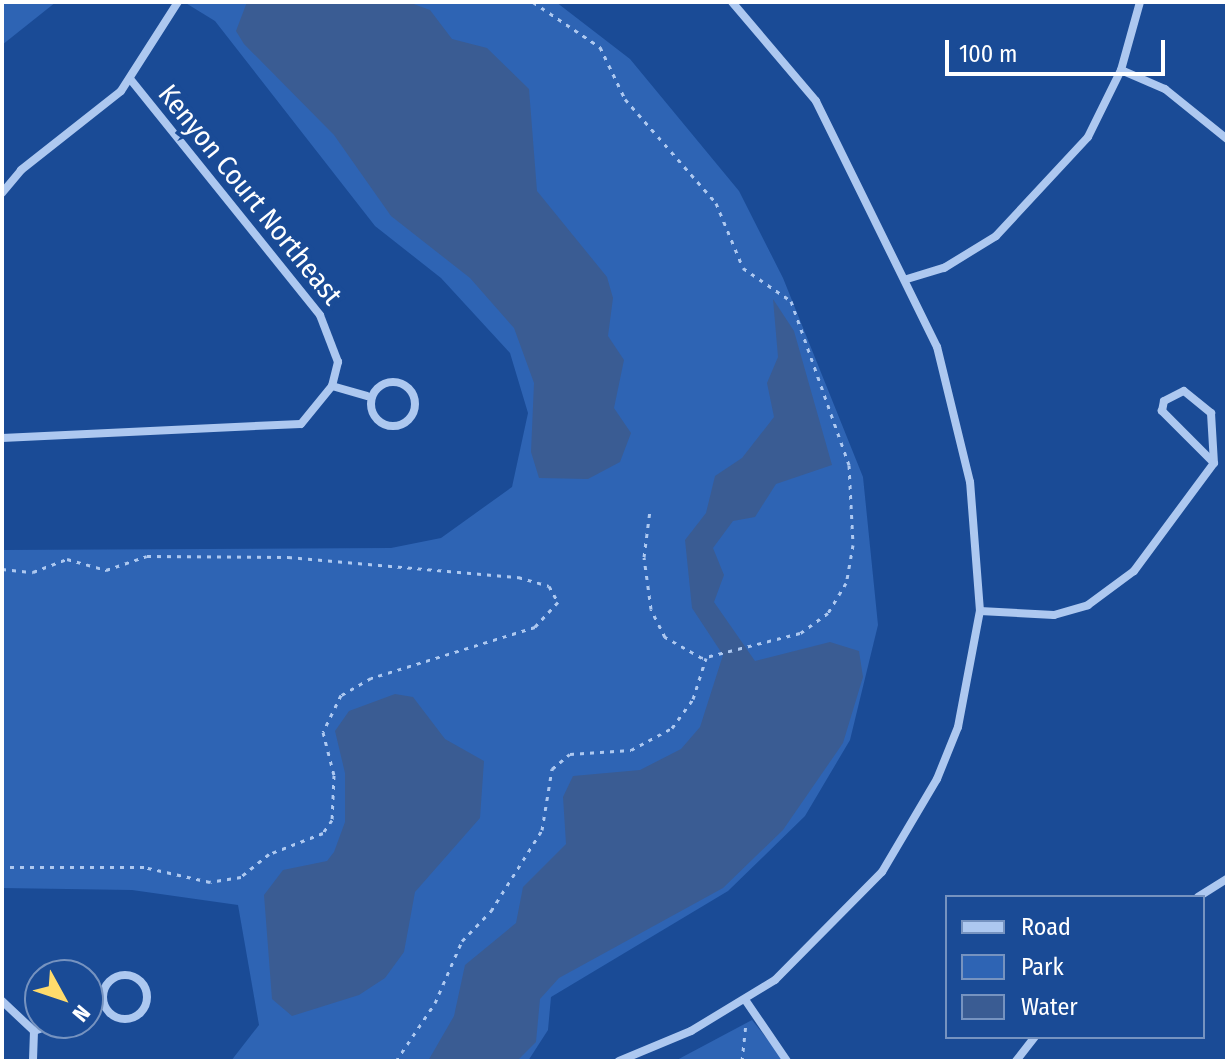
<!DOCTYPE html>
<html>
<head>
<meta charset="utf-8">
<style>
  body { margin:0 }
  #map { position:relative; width:1229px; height:1063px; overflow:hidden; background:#1a4b96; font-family:"Fira Sans Condensed",sans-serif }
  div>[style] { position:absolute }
  .green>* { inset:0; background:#2e64b4 }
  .water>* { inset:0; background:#3a5c93 }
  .path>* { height:3px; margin-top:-1.5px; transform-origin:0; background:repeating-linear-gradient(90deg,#adc8f0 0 4px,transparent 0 10px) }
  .minor>* { height:8px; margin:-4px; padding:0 4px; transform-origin:4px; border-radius:4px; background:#adc8f0 }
  .minor>.ring { margin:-4px; padding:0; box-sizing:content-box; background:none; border:8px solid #adc8f0; border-radius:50% }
  span { translate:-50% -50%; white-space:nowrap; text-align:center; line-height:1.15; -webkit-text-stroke:8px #1a4b96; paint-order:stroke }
  .street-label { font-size:28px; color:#fff }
  .frame { position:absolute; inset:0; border:4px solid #fff; pointer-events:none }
  .legend { position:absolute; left:945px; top:895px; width:260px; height:144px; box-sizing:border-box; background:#1a4b96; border:2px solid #7693c0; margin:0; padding:10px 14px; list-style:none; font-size:24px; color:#fff }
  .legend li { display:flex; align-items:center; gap:16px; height:40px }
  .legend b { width:40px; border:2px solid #7693c0 }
  .north { position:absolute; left:24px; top:959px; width:80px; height:80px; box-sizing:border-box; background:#1a4b96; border:2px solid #7693c0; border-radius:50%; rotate:130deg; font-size:22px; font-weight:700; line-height:32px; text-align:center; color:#fff }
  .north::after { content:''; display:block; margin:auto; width:28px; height:36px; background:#ffdb6c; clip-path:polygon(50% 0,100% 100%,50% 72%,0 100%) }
  .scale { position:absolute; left:945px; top:40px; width:220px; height:36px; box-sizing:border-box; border:4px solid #fff; border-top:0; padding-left:10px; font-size:24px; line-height:28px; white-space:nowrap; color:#fff; -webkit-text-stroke:6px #1a4b96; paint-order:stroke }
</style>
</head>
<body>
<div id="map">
  <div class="green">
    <div style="clip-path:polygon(2px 2px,56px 2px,2px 45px)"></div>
    <div style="clip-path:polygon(184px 2px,556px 2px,630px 59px,739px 191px,783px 278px,863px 477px,878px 625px,850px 740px,805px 816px,728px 891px,551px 997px,548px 1030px,528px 1061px,231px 1061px,259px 1025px,238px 905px,132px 890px,2px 888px,2px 550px,391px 548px,441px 538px,512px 487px,528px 413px,510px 353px,441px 278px,375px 226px,215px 21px)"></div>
    <div style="clip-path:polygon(752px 1020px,785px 1061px,675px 1061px)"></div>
  </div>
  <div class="water">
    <div style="clip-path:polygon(247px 2px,408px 2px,430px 10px,452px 39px,487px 48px,529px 89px,537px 191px,607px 277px,613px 298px,608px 336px,624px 360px,614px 408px,631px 433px,620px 462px,588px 479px,539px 478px,531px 452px,534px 383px,514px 328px,470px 278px,391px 216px,334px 135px,244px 44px,236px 31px)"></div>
    <div style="clip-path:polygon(773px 299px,794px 331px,832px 465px,776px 484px,755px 517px,733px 521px,713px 548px,724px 575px,714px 602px,755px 661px,830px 642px,859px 651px,863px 677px,843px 743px,783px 830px,723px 888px,559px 978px,540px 999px,536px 1042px,517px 1061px,428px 1061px,454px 1016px,465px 965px,516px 923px,523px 887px,566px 844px,563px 797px,573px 776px,640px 770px,681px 749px,700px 727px,723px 655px,692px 608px,685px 540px,706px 513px,715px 476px,742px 458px,774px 417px,767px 383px,778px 357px)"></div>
    <div style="clip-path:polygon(395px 694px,413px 697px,445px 739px,484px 761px,480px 818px,415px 892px,404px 952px,385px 978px,359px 995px,292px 1016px,272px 999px,264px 895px,283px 870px,327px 861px,334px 852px,345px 822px,345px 773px,335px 731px,349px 711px)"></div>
  </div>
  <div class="path">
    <div style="left:533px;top:2px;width:81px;rotate:33.9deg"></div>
    <div style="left:600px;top:47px;width:58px;rotate:64.3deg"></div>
    <div style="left:625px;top:99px;width:138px;rotate:48.8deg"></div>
    <div style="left:716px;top:203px;width:70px;rotate:67.4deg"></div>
    <div style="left:743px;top:268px;width:58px;rotate:34.5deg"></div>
    <div style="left:791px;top:301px;width:174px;rotate:70.5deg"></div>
    <div style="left:849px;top:465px;width:80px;rotate:87.1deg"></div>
    <div style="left:853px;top:545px;width:39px;rotate:100deg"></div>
    <div style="left:846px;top:583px;width:35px;rotate:121deg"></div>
    <div style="left:828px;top:613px;width:34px;rotate:144deg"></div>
    <div style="left:800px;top:633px;width:101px;rotate:165.7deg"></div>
    <div style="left:702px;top:658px;width:43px;rotate:-150.4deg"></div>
    <div style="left:665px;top:637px;width:31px;rotate:-117deg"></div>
    <div style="left:651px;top:609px;width:52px;rotate:-97.7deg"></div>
    <div style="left:644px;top:557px;width:47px;rotate:-82.7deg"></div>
    <div style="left:2px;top:569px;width:31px;rotate:6deg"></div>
    <div style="left:33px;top:572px;width:36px;rotate:-21deg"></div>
    <div style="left:67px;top:559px;width:41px;rotate:15.8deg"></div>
    <div style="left:106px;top:570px;width:43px;rotate:-18.9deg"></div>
    <div style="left:147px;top:556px;width:141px;rotate:0.4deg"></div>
    <div style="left:288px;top:557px;width:231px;rotate:5deg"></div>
    <div style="left:518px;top:577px;width:32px;rotate:16deg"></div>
    <div style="left:549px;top:586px;width:18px;rotate:61deg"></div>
    <div style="left:558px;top:602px;width:34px;rotate:133deg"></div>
    <div style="left:535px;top:627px;width:172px;rotate:162.7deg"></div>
    <div style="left:371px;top:678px;width:34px;rotate:150deg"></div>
    <div style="left:341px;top:695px;width:41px;rotate:115.9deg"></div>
    <div style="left:323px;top:732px;width:44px;rotate:75.7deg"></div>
    <div style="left:334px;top:775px;width:45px;rotate:92.5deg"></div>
    <div style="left:332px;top:820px;width:16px;rotate:125deg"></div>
    <div style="left:323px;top:833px;width:58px;rotate:158.7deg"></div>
    <div style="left:269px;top:854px;width:36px;rotate:141deg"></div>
    <div style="left:241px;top:877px;width:31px;rotate:171deg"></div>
    <div style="left:210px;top:882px;width:68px;rotate:-167.2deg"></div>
    <div style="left:144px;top:867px;width:142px;rotate:180deg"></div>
    <div style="left:396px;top:1061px;width:70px;rotate:-56.1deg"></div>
    <div style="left:435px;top:1003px;width:68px;rotate:-66.5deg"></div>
    <div style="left:462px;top:941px;width:42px;rotate:-46deg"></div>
    <div style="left:491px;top:911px;width:96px;rotate:-57.8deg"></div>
    <div style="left:542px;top:830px;width:62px;rotate:-80.7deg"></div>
    <div style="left:552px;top:769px;width:23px;rotate:-40deg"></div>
    <div style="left:570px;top:754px;width:61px;rotate:-3.8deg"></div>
    <div style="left:631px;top:750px;width:47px;rotate:-28.2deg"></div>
    <div style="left:672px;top:728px;width:36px;rotate:-54deg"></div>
    <div style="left:693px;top:699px;width:43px;rotate:-72.4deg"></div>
    <div style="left:742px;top:1061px;width:39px;rotate:-84deg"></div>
  </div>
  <div class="minor">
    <div style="left:1121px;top:70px;width:48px;rotate:23.4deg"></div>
    <div style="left:1165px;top:89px;width:80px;rotate:38.9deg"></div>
    <div style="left:2px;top:193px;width:30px;rotate:-50deg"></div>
    <div style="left:21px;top:170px;width:127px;rotate:-38.3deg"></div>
    <div style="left:121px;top:91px;width:106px;rotate:-57.4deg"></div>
    <div style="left:907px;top:279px;width:39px;rotate:-17deg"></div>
    <div style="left:944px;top:268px;width:61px;rotate:-31.6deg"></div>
    <div style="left:996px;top:236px;width:135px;rotate:-47.1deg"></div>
    <div style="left:1088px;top:137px;width:75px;rotate:-63.8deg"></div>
    <div style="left:1121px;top:70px;width:71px;rotate:-74.4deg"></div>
    <div class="ring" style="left:371px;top:382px;width:36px;height:36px"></div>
    <div style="left:332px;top:386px;width:36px;rotate:16deg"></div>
    <div style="left:1184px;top:391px;width:35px;rotate:39deg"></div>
    <div style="left:1211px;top:413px;width:50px;rotate:86.6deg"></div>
    <div style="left:1214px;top:463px;width:74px;rotate:-135deg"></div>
    <div style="left:1162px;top:411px;width:10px;rotate:-79deg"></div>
    <div style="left:1164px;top:401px;width:22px;rotate:-27deg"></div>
    <div style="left:2px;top:438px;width:299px;rotate:-2.7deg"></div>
    <div style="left:301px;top:424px;width:49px;rotate:-50.8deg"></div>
    <div style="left:332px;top:386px;width:25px;rotate:-76deg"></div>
    <div style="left:338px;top:362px;width:50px;rotate:-111deg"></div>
    <div style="left:320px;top:315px;width:302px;rotate:-128.8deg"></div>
    <div style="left:980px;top:611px;width:74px;rotate:3.1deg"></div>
    <div style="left:1054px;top:615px;width:35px;rotate:-16deg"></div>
    <div style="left:1088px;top:605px;width:57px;rotate:-36.5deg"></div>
    <div style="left:1134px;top:571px;width:134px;rotate:-53.5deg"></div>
    <div style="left:1198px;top:897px;width:34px;rotate:-32deg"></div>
    <div class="ring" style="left:103px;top:975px;width:36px;height:36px"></div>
    <div style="left:2px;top:1001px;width:44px;rotate:43.2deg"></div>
    <div style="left:34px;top:1031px;width:30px;rotate:92deg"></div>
    <div style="left:746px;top:1001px;width:73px;rotate:55.7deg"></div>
    <div style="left:88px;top:1011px;width:17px;rotate:-21deg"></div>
    <div style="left:34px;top:1031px;width:23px;rotate:-20deg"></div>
    <div style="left:619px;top:1061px;width:78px;rotate:-22.6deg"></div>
    <div style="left:691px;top:1031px;width:98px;rotate:-31.3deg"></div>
    <div style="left:775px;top:980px;width:152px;rotate:-45.3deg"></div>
    <div style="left:882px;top:872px;width:108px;rotate:-59.4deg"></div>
    <div style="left:937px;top:779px;width:56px;rotate:-68deg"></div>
    <div style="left:958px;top:727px;width:118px;rotate:-79.3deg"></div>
    <div style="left:980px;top:611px;width:129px;rotate:-94.4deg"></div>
    <div style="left:970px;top:482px;width:139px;rotate:-103.7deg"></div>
    <div style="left:937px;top:347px;width:274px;rotate:-116.2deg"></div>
    <div style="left:816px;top:101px;width:130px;rotate:-130.3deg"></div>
    <div style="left:1016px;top:1061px;width:31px;rotate:-52deg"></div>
  </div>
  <div class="street-label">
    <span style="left:250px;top:195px;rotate:51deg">Kenyon Court Northeast</span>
  </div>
  <div class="frame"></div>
  <ul class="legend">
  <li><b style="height:10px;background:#adc8f0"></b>Road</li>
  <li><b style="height:22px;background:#2e64b4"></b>Park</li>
  <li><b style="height:22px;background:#3a5c93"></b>Water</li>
  </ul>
  <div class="north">N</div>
  <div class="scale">100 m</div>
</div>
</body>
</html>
